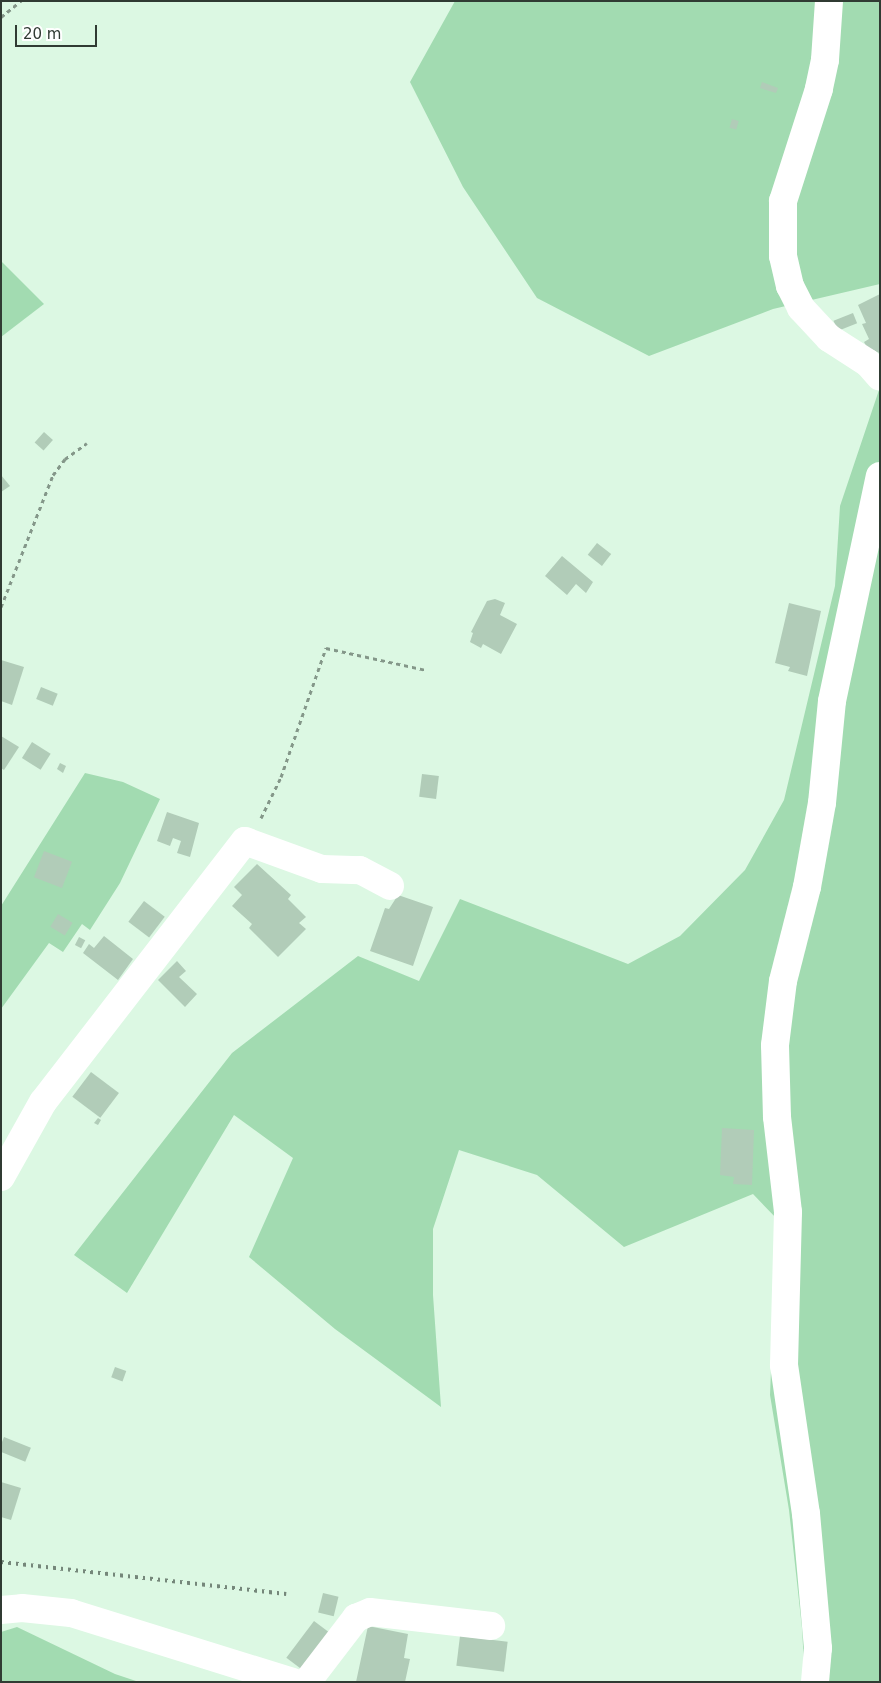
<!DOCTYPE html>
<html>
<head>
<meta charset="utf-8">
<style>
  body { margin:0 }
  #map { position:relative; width:881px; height:1683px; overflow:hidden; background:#dcf8e3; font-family:"DejaVu Sans",sans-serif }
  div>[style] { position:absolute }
  .green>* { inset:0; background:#a2dbb1 }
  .building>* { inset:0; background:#b1ccb8; transform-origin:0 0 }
  .path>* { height:3px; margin-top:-1.5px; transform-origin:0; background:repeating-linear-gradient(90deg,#849789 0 4px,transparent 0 8px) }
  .minor>* { height:28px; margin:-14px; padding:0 14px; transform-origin:14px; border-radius:14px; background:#fff }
  .rail>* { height:4px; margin-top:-2px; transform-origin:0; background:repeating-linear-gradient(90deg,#75877a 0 2.5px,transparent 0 7.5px) }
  span { translate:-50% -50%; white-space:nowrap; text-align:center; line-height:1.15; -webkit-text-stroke:4px #fff; paint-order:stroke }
  .frame { position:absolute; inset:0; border:2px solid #303b33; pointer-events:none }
  .scale { position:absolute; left:15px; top:25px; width:82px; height:22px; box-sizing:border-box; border:2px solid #303b33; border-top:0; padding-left:6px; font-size:15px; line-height:18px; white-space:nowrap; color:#303b33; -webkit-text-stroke:4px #fff; paint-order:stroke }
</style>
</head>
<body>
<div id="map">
  <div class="green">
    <div style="clip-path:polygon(455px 1px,880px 1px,880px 284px,773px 309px,649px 356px,537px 298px,463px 187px,410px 82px)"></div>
    <div style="clip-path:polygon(1px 261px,44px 304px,1px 337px)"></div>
    <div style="clip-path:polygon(880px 387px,880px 1682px,805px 1682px,802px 1628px,789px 1510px,770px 1395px,777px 1219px,753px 1194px,624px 1247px,537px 1175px,459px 1150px,433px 1229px,433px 1295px,441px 1407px,335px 1329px,249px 1257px,293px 1158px,234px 1115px,127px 1293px,74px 1255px,232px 1053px,358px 956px,419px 981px,460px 899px,628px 964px,680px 936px,745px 870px,784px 800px,835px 586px,840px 506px)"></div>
    <div style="clip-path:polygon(85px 773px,123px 782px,160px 799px,120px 883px,90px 930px,82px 924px,63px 952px,49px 943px,1px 1009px,1px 906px)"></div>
    <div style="clip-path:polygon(17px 1627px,115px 1674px,139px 1682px,1px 1682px,1px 1632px)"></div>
  </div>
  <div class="building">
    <div style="clip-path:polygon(762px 82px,778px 88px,776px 93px,760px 88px)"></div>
    <div style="left:732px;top:119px;width:7px;height:9px;rotate:16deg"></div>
    <div style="clip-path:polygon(880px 294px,880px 355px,878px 352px,871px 355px,864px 342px,869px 339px,862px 324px,866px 323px,858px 305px)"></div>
    <div style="left:853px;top:313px;width:11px;height:21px;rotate:68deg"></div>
    <div style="left:44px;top:432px;width:12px;height:14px;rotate:42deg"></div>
    <div style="clip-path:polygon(1px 475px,10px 486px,1px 492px)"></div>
    <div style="left:597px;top:543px;width:18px;height:15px;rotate:38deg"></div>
    <div style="clip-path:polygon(562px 556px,593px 582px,586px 593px,576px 584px,567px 595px,545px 576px)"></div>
    <div style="clip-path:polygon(495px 599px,505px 603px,500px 615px,517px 624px,501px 654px,483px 644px,481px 648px,470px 642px,473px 633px,471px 632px,487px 601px)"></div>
    <div style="clip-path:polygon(789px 603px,821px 611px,807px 676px,788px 671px,790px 667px,775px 663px)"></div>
    <div style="clip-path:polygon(1px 660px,24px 667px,12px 705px,1px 701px)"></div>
    <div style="left:41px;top:687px;width:18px;height:13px;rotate:22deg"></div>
    <div style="clip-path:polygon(1px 736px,19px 747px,4px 770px,1px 768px)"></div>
    <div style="left:32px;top:742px;width:22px;height:19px;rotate:32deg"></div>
    <div style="clip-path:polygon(60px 763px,66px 766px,63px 773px,57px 769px)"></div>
    <div style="left:422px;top:774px;width:17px;height:23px;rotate:7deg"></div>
    <div style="clip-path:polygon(167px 812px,199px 823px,190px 857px,177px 853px,181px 841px,173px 838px,170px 846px,157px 841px)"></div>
    <div style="left:44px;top:851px;width:30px;height:28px;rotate:21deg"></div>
    <div style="clip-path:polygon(257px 864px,291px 895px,288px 899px,306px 917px,299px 923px,306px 929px,278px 957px,249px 928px,252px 924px,232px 906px,242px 895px,234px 887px)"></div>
    <div style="clip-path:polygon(398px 895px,433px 907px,413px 966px,370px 951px,385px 908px,389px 909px)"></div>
    <div style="left:144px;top:901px;width:26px;height:26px;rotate:37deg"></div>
    <div style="left:58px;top:914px;width:17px;height:15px;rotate:31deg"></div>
    <div style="clip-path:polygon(104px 936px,133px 959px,118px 980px,83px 953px,89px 944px,94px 948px)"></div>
    <div style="left:79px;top:937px;width:7px;height:9px;rotate:27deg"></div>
    <div style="clip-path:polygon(177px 961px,186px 971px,179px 977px,197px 994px,185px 1007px,158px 980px)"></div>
    <div style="left:91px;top:1072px;width:35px;height:31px;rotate:37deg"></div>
    <div style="clip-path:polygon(98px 1118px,101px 1120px,98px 1125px,94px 1123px)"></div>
    <div style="clip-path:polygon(722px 1128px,754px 1130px,752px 1185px,733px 1184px,734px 1177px,720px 1175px)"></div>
    <div style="left:115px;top:1367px;width:12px;height:11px;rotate:20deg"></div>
    <div style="left:4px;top:1437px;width:29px;height:15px;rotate:22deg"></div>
    <div style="clip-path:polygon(1px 1482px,21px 1488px,11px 1520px,1px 1517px)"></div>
    <div style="left:323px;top:1593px;width:16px;height:20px;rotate:14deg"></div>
    <div style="left:314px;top:1621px;width:25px;height:46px;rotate:37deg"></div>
    <div style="clip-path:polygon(368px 1626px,408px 1634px,404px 1658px,410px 1659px,405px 1682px,356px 1682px)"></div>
    <div style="left:460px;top:1636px;width:48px;height:30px;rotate:7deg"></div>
  </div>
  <div class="path">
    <div style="left:1px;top:17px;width:26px;rotate:-39deg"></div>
    <div style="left:1px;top:607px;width:142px;rotate:-68.5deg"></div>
    <div style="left:53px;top:475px;width:20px;rotate:-53deg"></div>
    <div style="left:65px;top:459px;width:27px;rotate:-36deg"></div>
    <div style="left:261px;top:818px;width:46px;rotate:-64deg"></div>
    <div style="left:281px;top:777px;width:137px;rotate:-70.8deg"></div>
    <div style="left:326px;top:648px;width:102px;rotate:12.4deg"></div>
  </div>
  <div class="minor">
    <div style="left:829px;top:1px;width:59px;rotate:93.9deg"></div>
    <div style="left:825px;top:60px;width:30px;rotate:102deg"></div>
    <div style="left:819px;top:89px;width:118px;rotate:107.8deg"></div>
    <div style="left:783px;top:201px;width:55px;rotate:90deg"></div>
    <div style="left:783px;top:256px;width:31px;rotate:77deg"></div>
    <div style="left:790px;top:286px;width:25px;rotate:63deg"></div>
    <div style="left:801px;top:308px;width:41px;rotate:47deg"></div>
    <div style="left:829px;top:338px;width:46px;rotate:32.7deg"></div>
    <div style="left:868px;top:363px;width:18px;rotate:49deg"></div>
    <div style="left:1px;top:1177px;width:86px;rotate:-60.8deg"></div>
    <div style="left:43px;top:1102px;width:330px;rotate:-52.3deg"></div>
    <div style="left:245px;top:841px;width:82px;rotate:20deg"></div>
    <div style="left:322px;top:869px;width:38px;rotate:2deg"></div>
    <div style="left:360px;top:870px;width:34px;rotate:28deg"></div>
    <div style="left:1px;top:1610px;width:21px;rotate:-5deg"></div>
    <div style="left:22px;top:1608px;width:49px;rotate:5.8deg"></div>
    <div style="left:71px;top:1613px;width:232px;rotate:17.3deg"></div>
    <div style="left:307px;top:1682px;width:81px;rotate:-52.6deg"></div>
    <div style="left:356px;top:1618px;width:15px;rotate:-23deg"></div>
    <div style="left:370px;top:1612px;width:122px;rotate:6.6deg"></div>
    <div style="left:815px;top:1682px;width:34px;rotate:-85deg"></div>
    <div style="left:818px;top:1648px;width:135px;rotate:-95.1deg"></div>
    <div style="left:806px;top:1514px;width:151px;rotate:-98.4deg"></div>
    <div style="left:784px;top:1365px;width:153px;rotate:-88.5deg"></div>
    <div style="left:788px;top:1212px;width:96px;rotate:-96.6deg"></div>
    <div style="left:777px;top:1117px;width:72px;rotate:-91.6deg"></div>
    <div style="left:775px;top:1045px;width:64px;rotate:-82.9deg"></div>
    <div style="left:783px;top:981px;width:97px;rotate:-75.7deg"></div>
    <div style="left:807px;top:887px;width:85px;rotate:-79.9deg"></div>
    <div style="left:822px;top:803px;width:102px;rotate:-84.4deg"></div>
    <div style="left:832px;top:701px;width:230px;rotate:-78deg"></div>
  </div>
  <div class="rail">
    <div style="left:1px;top:1562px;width:287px;rotate:6.4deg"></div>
  </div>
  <div class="frame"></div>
  <div class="scale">20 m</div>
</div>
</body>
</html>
